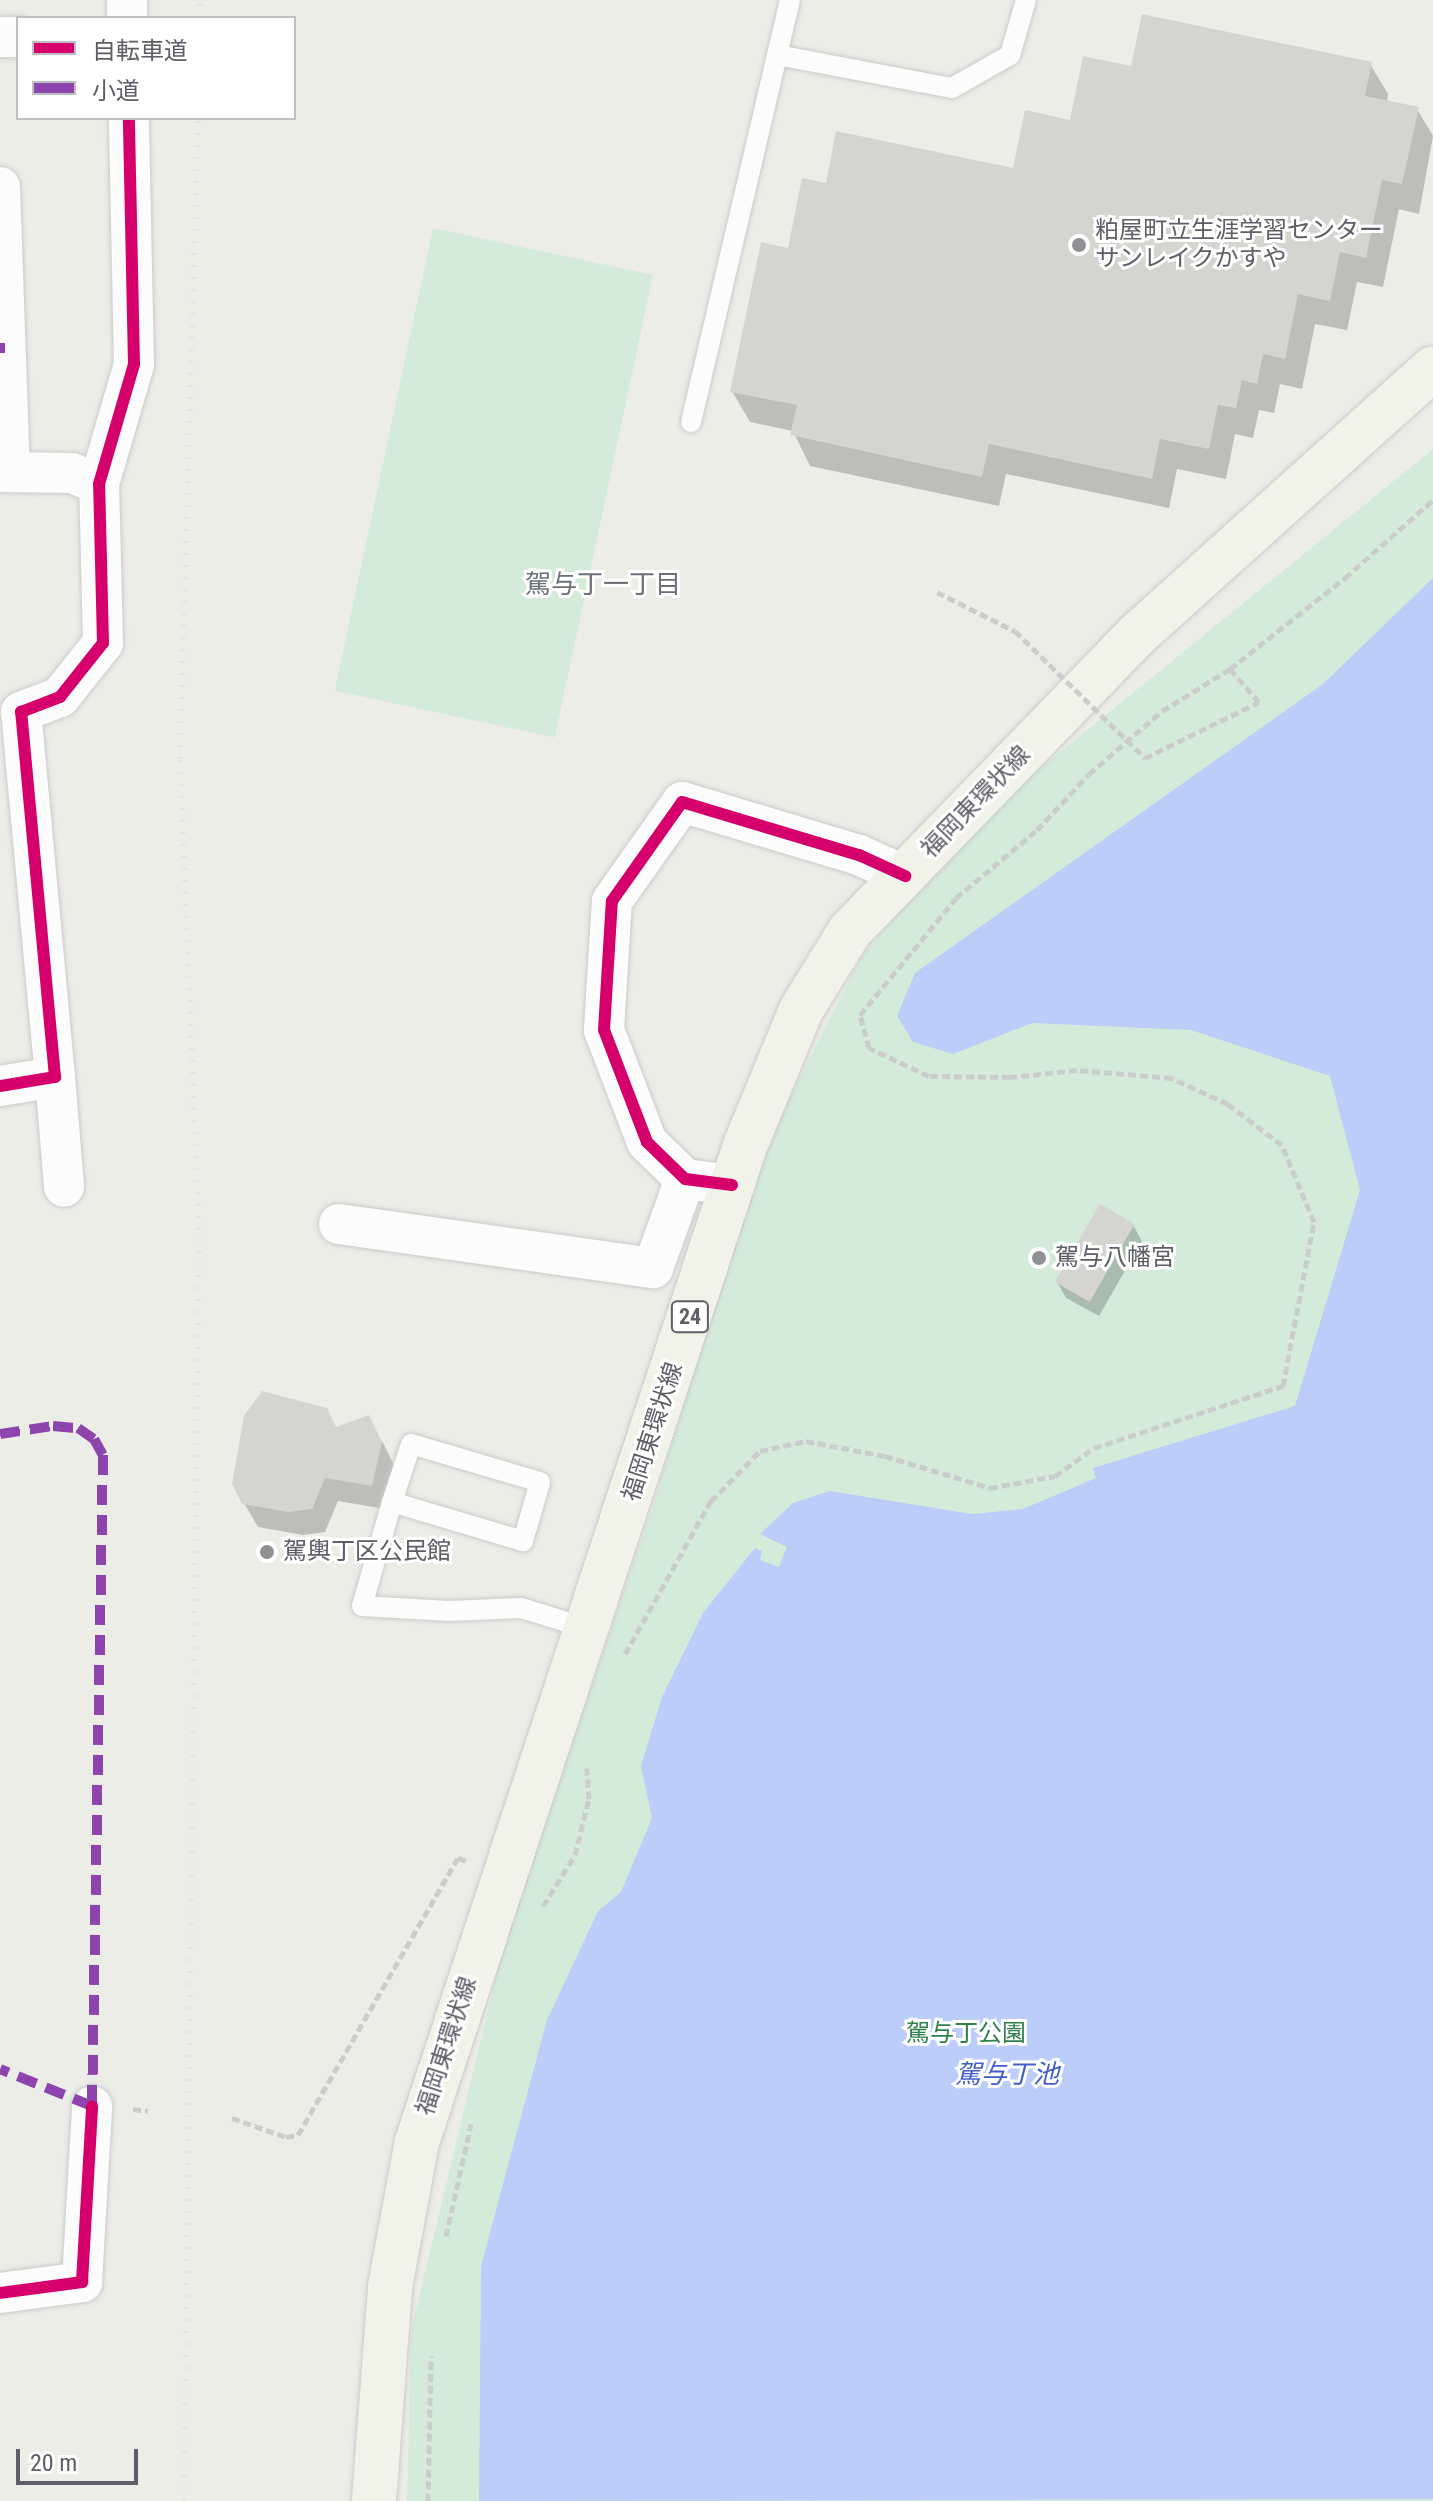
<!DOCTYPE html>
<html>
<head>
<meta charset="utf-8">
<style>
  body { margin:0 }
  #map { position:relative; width:1433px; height:2501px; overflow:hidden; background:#edede8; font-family:"Roboto Condensed","Noto Sans JP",sans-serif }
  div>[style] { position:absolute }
  .green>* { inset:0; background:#d5ebd9; transform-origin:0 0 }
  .water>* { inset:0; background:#bbcdf8 }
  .shadow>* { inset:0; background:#0003 }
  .building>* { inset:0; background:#d4d4d1; transform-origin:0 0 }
  .path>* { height:5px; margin-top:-2.5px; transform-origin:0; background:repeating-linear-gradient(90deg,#c9cecc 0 8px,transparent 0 12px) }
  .roads { filter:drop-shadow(0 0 2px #cbcbcb) drop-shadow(0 0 2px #cbcbcb) }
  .lane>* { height:20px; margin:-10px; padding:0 10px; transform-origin:10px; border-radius:10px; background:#fcfcfc }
  .street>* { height:40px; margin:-20px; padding:0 20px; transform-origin:20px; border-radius:20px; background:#fcfcfc }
  .primary>* { height:44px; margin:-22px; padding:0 22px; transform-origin:22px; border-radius:22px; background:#f2f3e8 }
  .rail>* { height:6px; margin-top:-3px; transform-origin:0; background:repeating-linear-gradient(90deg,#e4e4e4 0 2px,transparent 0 12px) }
  .path-bridge>* { height:5px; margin-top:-2.5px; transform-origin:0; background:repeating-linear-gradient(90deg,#c9cecc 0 8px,transparent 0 12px) }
  .quiet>* { height:10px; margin-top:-5px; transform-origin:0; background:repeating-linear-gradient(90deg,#8e44ad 0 20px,transparent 0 30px) }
  .cycleway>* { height:12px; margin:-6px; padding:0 6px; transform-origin:6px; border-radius:6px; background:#d6006c }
  .dots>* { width:22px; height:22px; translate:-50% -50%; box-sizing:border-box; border:4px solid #fff; border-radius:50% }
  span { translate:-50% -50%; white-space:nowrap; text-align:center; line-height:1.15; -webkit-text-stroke:6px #fff; paint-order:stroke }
  .shield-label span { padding:2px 6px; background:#fff; border:2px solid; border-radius:6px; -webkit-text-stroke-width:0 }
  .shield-label { font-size:22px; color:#5d5e67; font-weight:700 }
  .poi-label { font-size:24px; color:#5d5e67 }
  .left { translate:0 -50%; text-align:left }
  .street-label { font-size:24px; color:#5d5e67 }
  .park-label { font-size:24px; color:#30824c }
  .neighbourhood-label { font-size:26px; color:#6e7079 }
  .water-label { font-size:26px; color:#425dca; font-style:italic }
  .legend { position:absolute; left:16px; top:16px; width:280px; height:104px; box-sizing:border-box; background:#fff; border:2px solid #bebfc2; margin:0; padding:10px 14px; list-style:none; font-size:24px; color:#5d5e67 }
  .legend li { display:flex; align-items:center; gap:16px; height:40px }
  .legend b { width:40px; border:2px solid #bebfc2 }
  .scale { position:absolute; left:16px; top:2449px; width:122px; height:36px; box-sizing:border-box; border:4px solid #5d5e67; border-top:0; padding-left:10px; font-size:24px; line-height:28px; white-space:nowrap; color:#5d5e67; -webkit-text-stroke:6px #fff; paint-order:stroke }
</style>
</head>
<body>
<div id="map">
  <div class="green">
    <div style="left:433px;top:228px;width:225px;height:473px;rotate:12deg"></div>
    <div style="clip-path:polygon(1433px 449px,1433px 2501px,407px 2501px,411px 2331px,503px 1947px,653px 1506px,758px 1159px,862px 956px,979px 818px)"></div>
  </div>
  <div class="water">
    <div style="clip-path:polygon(1433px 578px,1433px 2499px,479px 2501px,481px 2266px,547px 2020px,598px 1911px,621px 1892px,652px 1818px,641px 1766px,662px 1697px,703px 1613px,755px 1548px,762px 1551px,760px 1560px,779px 1567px,787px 1547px,760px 1534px,793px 1503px,830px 1491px,972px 1514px,1023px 1509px,1096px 1478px,1093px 1468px,1295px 1406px,1360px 1190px,1330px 1076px,1191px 1030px,1032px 1023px,953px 1054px,913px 1042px,897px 1016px,915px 973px,1323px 684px)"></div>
  </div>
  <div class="shadow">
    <div style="clip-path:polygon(1370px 64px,1388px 94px,1387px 102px,1417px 109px,1433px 136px,1419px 214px,1399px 209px,1383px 287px,1357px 282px,1347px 330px,1315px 324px,1302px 389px,1280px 384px,1274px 413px,1259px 410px,1253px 438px,1235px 434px,1226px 479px,1177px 469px,1169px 508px,1006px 474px,999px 506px,810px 466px,793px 431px,750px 422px,732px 391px,789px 250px,828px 185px,1014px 170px,1133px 68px)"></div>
    <div style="clip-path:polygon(1133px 1225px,1142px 1241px,1099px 1316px,1066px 1298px,1057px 1282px)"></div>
    <div style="clip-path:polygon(337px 1429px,382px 1441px,395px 1467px,385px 1509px,338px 1501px,325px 1532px,303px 1535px,258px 1527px,244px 1503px)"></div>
  </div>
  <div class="building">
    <div style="clip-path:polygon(1142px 14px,1372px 62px,1365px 96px,1419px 107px,1402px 184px,1382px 180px,1366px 258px,1340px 252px,1330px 301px,1298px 294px,1285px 359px,1263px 354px,1257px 384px,1242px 380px,1236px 408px,1218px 405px,1209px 449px,1160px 439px,1152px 479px,989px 444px,982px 477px,790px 435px,797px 405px,730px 392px,761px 242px,788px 248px,802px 178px,826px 183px,836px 131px,1013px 168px,1025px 110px,1070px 120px,1083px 56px,1131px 66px)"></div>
    <div style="left:1100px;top:1204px;width:40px;height:90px;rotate:30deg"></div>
    <div style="clip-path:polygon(262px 1391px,327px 1408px,336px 1427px,369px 1415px,382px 1442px,372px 1486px,325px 1478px,312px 1509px,288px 1512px,242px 1504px,232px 1484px,244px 1416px)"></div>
  </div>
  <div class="path">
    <div style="left:937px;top:592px;width:87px;rotate:26.6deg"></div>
    <div style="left:1145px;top:758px;width:127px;rotate:-26.2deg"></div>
    <div style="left:1259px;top:702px;width:44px;rotate:-131.3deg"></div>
    <div style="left:625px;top:1654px;width:176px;rotate:-60.7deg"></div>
    <div style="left:711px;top:1501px;width:70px;rotate:-45.6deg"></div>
    <div style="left:760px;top:1451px;width:47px;rotate:-12.3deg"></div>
    <div style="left:806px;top:1441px;width:80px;rotate:10.8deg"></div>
    <div style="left:885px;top:1456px;width:110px;rotate:16.9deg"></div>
    <div style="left:990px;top:1488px;width:66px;rotate:-10.5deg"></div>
    <div style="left:1055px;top:1476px;width:48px;rotate:-35.7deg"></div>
    <div style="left:1094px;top:1448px;width:199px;rotate:-18.2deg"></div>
    <div style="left:1283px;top:1386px;width:167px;rotate:-79.3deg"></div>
    <div style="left:1314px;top:1222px;width:83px;rotate:-112.6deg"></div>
    <div style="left:1282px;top:1145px;width:68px;rotate:-142.8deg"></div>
    <div style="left:1228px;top:1104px;width:62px;rotate:-155.1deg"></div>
    <div style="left:1172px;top:1078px;width:95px;rotate:-175.2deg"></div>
    <div style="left:1077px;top:1070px;width:67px;rotate:174deg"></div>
    <div style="left:1010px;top:1077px;width:81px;rotate:-179.3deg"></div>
    <div style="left:929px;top:1076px;width:66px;rotate:-155deg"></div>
    <div style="left:869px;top:1048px;width:34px;rotate:-105deg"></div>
    <div style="left:860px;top:1015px;width:151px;rotate:-50.6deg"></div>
    <div style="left:956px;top:898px;width:106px;rotate:-40deg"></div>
    <div style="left:1037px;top:830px;width:76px;rotate:-47.1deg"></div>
    <div style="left:1089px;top:774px;width:96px;rotate:-40.8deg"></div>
    <div style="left:1162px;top:711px;width:80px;rotate:-31.7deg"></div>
    <div style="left:1230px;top:669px;width:147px;rotate:-38.4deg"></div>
    <div style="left:1345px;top:578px;width:118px;rotate:-41.6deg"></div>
    <div style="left:543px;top:1906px;width:60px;rotate:-57.9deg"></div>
    <div style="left:575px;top:1855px;width:58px;rotate:-76deg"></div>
    <div style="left:589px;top:1799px;width:31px;rotate:-94deg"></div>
    <div style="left:133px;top:2109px;width:15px;rotate:8deg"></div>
    <div style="left:232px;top:2118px;width:57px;rotate:19.4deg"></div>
    <div style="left:286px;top:2137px;width:12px;rotate:-9deg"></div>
    <div style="left:298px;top:2135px;width:320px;rotate:-60deg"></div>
    <div style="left:458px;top:1858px;width:9px;rotate:18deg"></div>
    <div style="left:446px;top:2236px;width:115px;rotate:-77.4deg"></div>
    <div style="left:428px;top:2501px;width:145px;rotate:-88.8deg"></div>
  </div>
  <div class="roads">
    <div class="lane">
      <div style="left:777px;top:55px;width:178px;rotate:10.7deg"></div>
      <div style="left:952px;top:88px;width:67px;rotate:-29.6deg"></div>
      <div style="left:1010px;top:55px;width:57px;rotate:-73.8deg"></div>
      <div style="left:691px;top:422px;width:433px;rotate:-76.8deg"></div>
      <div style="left:392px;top:1502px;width:137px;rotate:16.6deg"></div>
      <div style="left:523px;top:1541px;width:61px;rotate:-73.9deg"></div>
      <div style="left:540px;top:1482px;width:134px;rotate:-163.6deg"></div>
      <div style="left:411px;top:1444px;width:61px;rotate:108.1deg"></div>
      <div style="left:392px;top:1502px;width:108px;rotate:106.1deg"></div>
      <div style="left:362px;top:1606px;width:87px;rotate:3.3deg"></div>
      <div style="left:449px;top:1611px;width:72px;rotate:-2.4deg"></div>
      <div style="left:521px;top:1608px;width:69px;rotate:16.9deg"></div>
    </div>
    <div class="street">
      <div style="left:127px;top:0;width:18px;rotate:90deg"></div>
      <div style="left:0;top:37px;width:18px"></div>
      <div style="left:0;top:187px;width:285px;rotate:88deg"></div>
      <div style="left:0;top:472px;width:72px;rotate:0.8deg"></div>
      <div style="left:72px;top:473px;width:29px;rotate:22deg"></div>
      <div style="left:55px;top:1077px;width:110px;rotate:85.3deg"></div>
      <div style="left:0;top:1086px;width:56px;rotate:-9.3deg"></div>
      <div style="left:55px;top:1077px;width:367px;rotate:-95.3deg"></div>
      <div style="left:21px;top:712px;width:42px;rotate:-21deg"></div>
      <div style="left:60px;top:697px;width:69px;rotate:-51.5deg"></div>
      <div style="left:103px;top:643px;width:159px;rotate:-91.4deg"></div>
      <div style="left:99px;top:484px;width:125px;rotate:-73.7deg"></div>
      <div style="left:134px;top:364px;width:246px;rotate:-91.2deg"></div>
      <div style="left:732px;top:1185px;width:47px;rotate:-172.7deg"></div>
      <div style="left:685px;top:1179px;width:53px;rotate:-135.8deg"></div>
      <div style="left:647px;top:1142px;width:120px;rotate:-111deg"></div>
      <div style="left:604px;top:1030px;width:129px;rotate:-86.5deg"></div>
      <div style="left:612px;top:901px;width:121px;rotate:-54.7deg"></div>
      <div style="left:682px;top:802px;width:185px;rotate:16.7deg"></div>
      <div style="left:859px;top:855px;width:51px;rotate:24.5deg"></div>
      <div style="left:339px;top:1224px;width:317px;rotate:8deg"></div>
      <div style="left:653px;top:1268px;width:95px;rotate:-70.2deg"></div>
      <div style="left:0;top:2293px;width:83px;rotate:-7.6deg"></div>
      <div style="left:82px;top:2282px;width:176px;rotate:-86.7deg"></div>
    </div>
    <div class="primary">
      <div style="left:374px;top:2501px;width:215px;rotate:-85.7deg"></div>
      <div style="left:390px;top:2287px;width:147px;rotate:-79.5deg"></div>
      <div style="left:417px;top:2142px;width:1049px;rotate:-71.77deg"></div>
      <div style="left:745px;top:1146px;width:147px;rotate:-67.6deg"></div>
      <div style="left:801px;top:1010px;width:93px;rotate:-58.2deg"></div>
      <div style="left:850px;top:931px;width:414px;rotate:-45.9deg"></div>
      <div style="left:1138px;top:634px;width:397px;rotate:-42deg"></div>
    </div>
  </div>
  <div class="rail">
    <div style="left:200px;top:18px;width:18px;rotate:-90deg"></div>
    <div style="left:184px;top:2501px;width:1271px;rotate:-89.32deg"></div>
    <div style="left:199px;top:1230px;width:471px;rotate:-92.3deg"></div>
    <div style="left:180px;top:759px;width:641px;rotate:-88.39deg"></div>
  </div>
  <div class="path-bridge">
    <div style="left:1015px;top:631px;width:182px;rotate:44.3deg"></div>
  </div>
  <div class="quiet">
    <div style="left:0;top:348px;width:5px"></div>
    <div style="left:0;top:1434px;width:54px;rotate:-8.6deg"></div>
    <div style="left:53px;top:1426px;width:25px;rotate:5deg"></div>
    <div style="left:78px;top:1428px;width:19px;rotate:35deg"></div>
    <div style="left:94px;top:1439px;width:18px;rotate:61deg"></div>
    <div style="left:103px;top:1455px;width:651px;rotate:90.97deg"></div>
    <div style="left:92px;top:2106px;width:99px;rotate:-158.1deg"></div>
  </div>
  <div class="cycleway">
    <div style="left:0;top:1086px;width:56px;rotate:-9.3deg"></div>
    <div style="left:55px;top:1077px;width:367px;rotate:-95.3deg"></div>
    <div style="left:21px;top:712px;width:42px;rotate:-21deg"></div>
    <div style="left:60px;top:697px;width:69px;rotate:-51.5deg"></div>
    <div style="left:103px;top:643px;width:159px;rotate:-91.4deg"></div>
    <div style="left:99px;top:484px;width:125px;rotate:-73.7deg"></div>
    <div style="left:134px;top:364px;width:246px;rotate:-91.2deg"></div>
    <div style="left:732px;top:1185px;width:47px;rotate:-172.7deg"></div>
    <div style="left:685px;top:1179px;width:53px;rotate:-135.8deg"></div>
    <div style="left:647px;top:1142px;width:120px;rotate:-111deg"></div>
    <div style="left:604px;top:1030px;width:129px;rotate:-86.5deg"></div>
    <div style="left:612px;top:901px;width:121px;rotate:-54.7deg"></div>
    <div style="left:682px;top:802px;width:185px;rotate:16.7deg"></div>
    <div style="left:859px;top:855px;width:51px;rotate:24.5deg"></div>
    <div style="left:0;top:2293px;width:83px;rotate:-7.6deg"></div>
    <div style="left:82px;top:2282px;width:176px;rotate:-86.7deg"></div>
  </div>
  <div class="dots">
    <div style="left:1079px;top:245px;background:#8f9094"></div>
    <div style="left:1039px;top:1258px;background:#8f9094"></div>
    <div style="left:267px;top:1552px;background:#8f9094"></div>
  </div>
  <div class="shield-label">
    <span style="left:690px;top:1317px">24</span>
  </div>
  <div class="poi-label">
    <span class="left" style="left:1095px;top:245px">粕屋町立生涯学習センター<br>サンレイクかすや</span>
    <span class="left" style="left:1055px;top:1258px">駕与八幡宮</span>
    <span class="left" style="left:283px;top:1552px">駕輿丁区公民館</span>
  </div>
  <div class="street-label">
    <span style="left:976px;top:802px;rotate:-46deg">福岡東環状線</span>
    <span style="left:653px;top:1432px;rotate:-72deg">福岡東環状線</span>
    <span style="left:447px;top:2046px;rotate:-72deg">福岡東環状線</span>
  </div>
  <div class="park-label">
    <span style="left:966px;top:2034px">駕与丁公園</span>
  </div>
  <div class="neighbourhood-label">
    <span style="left:603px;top:585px">駕与丁一丁目</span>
  </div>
  <div class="water-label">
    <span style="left:1007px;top:2075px">駕与丁池</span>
  </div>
  <ul class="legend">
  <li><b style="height:10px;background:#d6006c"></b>自転車道</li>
  <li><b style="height:10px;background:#8e44ad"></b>小道</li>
  </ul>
  <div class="scale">20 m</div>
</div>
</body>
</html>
